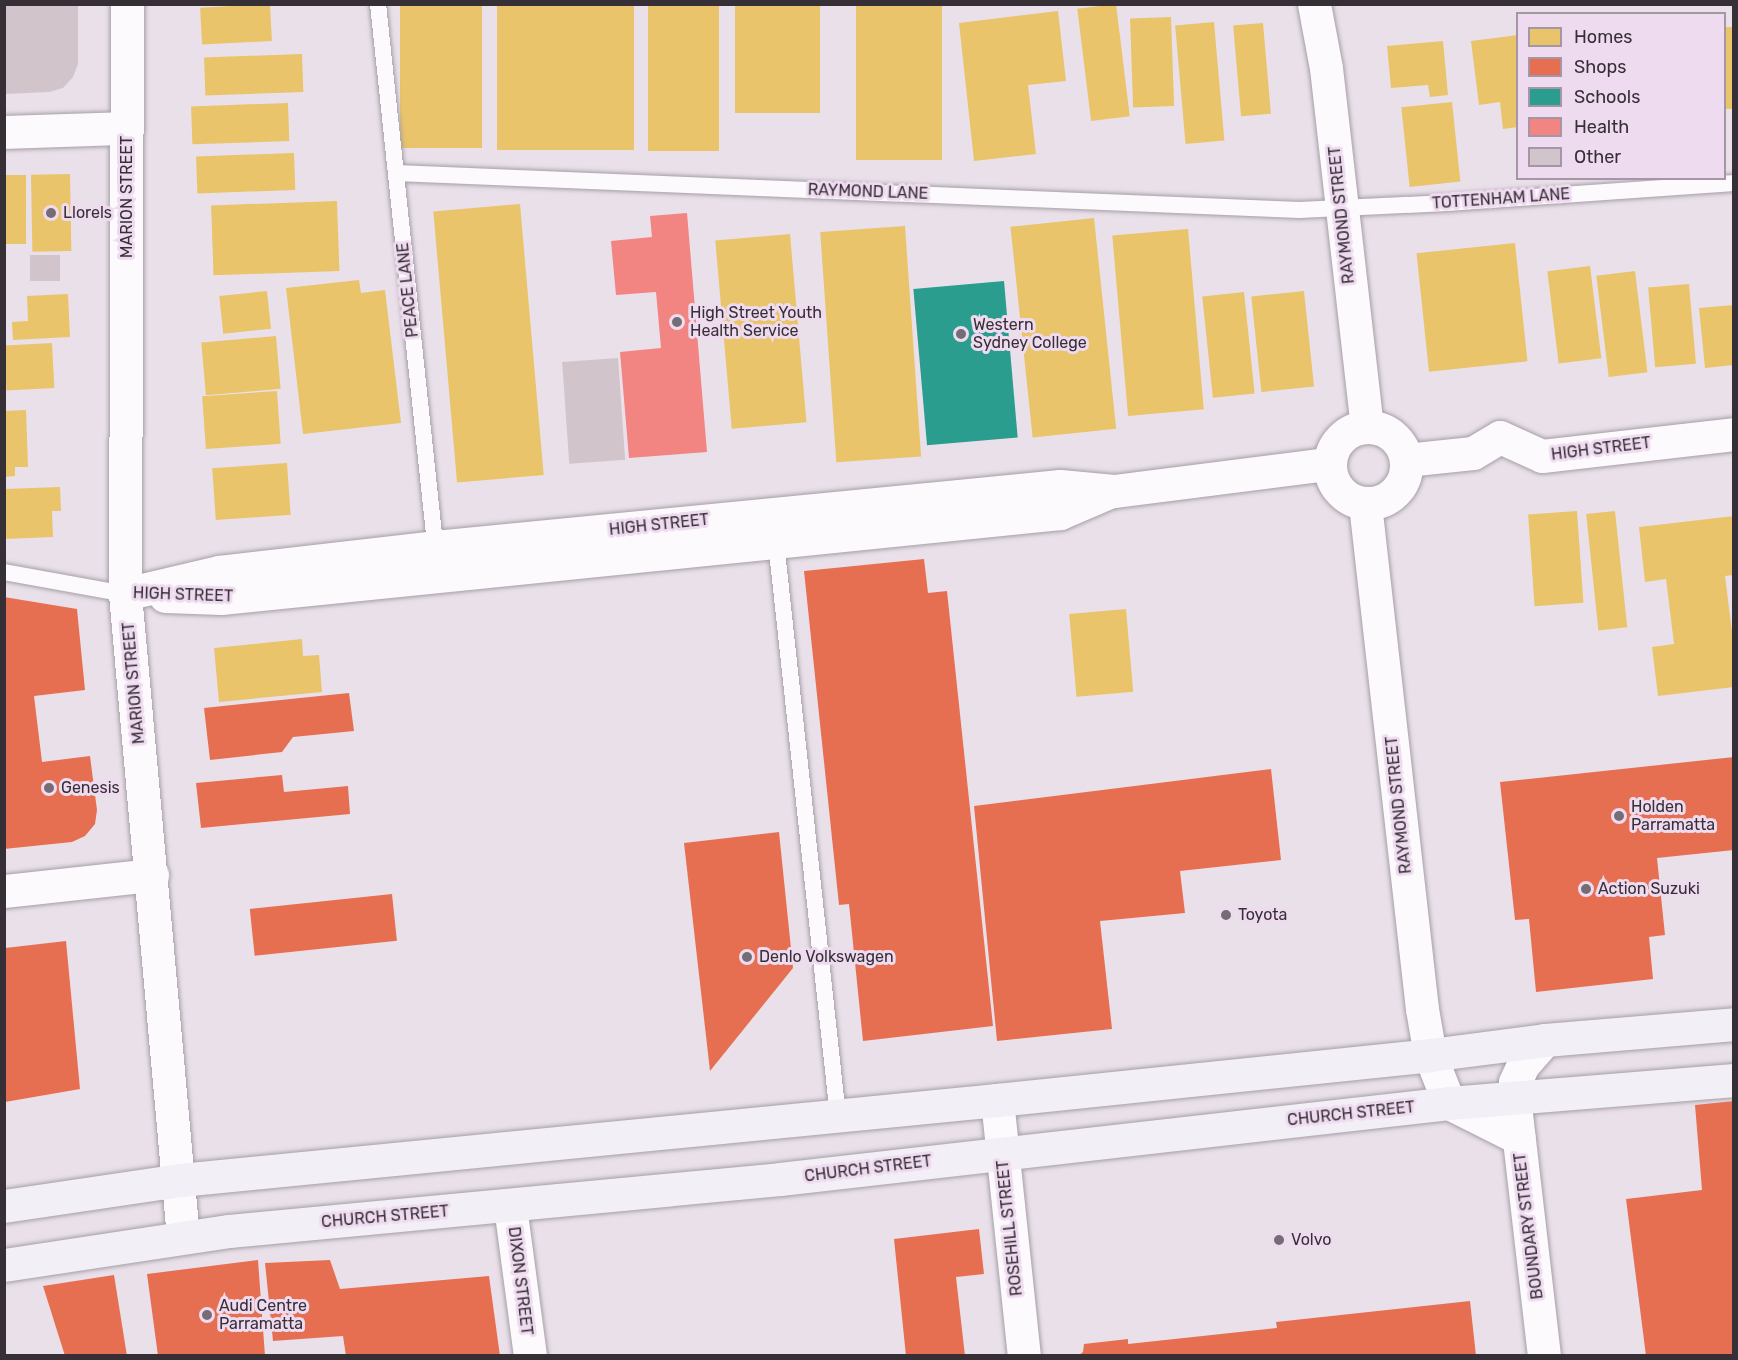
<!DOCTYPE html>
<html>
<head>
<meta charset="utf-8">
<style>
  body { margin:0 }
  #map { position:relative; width:1738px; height:1360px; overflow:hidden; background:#eae0ea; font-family:Rubik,sans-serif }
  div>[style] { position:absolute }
  .homes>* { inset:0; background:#e9c46a; transform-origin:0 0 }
  .shops>* { inset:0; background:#e76f51; transform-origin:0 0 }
  .schools>* { inset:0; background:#2a9d8f; transform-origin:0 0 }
  .health>* { inset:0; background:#f28482 }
  .building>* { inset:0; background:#d1c4cb; transform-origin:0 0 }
  .roads { filter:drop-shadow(0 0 2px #a69fa6) drop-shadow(0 0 2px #a69fa6) }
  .service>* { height:16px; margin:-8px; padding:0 8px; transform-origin:8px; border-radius:8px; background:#fcfafc }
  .minor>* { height:33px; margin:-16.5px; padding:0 16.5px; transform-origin:16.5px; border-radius:16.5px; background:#fcfafc }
  .tertiary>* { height:33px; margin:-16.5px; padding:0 16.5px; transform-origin:16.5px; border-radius:16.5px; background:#fcfafc }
  .secondary>* { height:33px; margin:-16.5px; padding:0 16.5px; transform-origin:16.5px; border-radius:16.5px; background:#fcfafc }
  .secondary>.ring { margin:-16.5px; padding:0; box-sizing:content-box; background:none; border:33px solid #fcfafc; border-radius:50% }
  .trunk>* { height:33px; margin:-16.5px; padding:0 16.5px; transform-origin:16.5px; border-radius:16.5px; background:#f2eff6 }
  .dots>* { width:16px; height:16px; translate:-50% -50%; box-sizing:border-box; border:3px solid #efdbef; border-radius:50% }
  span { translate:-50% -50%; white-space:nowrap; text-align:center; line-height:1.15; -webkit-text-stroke:6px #efdbef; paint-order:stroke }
  .street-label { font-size:16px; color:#362f36 }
  .poi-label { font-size:16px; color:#362f36 }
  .left { translate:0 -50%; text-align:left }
  .frame { position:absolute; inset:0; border:6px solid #362f36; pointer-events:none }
  .legend { position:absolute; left:1516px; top:12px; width:210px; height:168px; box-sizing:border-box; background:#efdbef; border:2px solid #a596a5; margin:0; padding:8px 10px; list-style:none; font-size:18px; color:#362f36 }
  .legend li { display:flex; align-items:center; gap:12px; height:30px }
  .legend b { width:30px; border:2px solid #a596a5 }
</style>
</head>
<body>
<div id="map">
  <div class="homes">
    <div style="left:270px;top:4px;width:37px;height:70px;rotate:87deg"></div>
    <div style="left:400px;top:4px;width:82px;height:144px"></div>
    <div style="left:497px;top:4px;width:137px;height:146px"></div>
    <div style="left:648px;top:4px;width:71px;height:147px"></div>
    <div style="left:735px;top:4px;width:85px;height:109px"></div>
    <div style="left:1116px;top:4px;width:113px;height:39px;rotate:83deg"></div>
    <div style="left:856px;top:5px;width:86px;height:155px"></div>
    <div style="clip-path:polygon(1058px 11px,1066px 81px,1028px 85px,1036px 154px,974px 161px,959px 23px)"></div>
    <div style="left:1171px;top:17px;width:89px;height:41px;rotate:88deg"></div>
    <div style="left:1214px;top:22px;width:119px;height:39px;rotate:85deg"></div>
    <div style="left:1263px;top:23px;width:91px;height:30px;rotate:85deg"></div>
    <div style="left:1734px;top:27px;width:82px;height:10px;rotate:90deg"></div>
    <div style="clip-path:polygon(1518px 35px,1518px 127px,1503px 129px,1500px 102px,1479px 105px,1471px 41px)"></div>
    <div style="clip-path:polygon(1443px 41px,1448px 95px,1430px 97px,1428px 85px,1391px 88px,1387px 46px)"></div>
    <div style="left:302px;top:54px;width:38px;height:98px;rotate:88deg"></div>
    <div style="left:1452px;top:102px;width:80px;height:51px;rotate:84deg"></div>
    <div style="left:288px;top:103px;width:38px;height:97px;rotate:88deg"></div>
    <div style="left:294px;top:153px;width:37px;height:98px;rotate:88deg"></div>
    <div style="left:70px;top:174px;width:77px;height:39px;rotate:89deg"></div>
    <div style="left:4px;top:175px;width:22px;height:69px"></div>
    <div style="left:337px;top:201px;width:70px;height:126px;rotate:88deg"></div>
    <div style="left:520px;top:204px;width:272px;height:87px;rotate:85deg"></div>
    <div style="left:1094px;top:218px;width:212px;height:84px;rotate:84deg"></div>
    <div style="left:905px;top:226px;width:231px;height:85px;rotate:86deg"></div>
    <div style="left:1188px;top:229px;width:181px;height:76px;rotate:85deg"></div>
    <div style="left:790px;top:234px;width:189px;height:75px;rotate:85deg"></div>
    <div style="left:1515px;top:243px;width:119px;height:99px;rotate:84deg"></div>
    <div style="left:1590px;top:266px;width:93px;height:43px;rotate:83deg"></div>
    <div style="left:1635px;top:271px;width:102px;height:39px;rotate:83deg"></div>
    <div style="clip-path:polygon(359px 280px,361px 293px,385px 290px,401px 423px,303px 434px,286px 288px)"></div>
    <div style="left:1689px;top:284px;width:80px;height:41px;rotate:85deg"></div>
    <div style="left:267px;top:291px;width:38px;height:48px;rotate:84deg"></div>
    <div style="left:1304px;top:291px;width:96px;height:53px;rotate:84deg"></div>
    <div style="left:1244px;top:292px;width:102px;height:42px;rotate:84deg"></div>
    <div style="clip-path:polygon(68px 294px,70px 337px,13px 340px,12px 322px,28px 321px,27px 296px)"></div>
    <div style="clip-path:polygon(1734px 305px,1734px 365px,1705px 368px,1699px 308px)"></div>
    <div style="left:276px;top:336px;width:53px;height:75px;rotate:85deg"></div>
    <div style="left:52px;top:343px;width:45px;height:48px;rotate:87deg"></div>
    <div style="left:277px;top:391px;width:53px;height:75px;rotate:86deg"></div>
    <div style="clip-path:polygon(26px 410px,28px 467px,15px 467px,15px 476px,4px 477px,4px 411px)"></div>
    <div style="left:287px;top:463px;width:52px;height:75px;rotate:86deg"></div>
    <div style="clip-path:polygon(60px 487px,61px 511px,52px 511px,53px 537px,4px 539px,4px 489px)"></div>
    <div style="left:1577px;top:511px;width:92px;height:49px;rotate:86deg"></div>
    <div style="left:1615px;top:511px;width:117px;height:29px;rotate:84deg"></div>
    <div style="clip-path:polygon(1734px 516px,1734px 575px,1725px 576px,1734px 648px,1734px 687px,1658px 696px,1652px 647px,1674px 644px,1666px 579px,1645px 582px,1639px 527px)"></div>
    <div style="left:1126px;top:609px;width:83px;height:57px;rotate:85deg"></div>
    <div style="clip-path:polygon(302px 639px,303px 656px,319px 655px,322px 692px,219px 702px,214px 648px)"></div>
  </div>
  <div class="shops">
    <div style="clip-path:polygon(924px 559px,928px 593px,947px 591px,993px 1026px,863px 1041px,849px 904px,839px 905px,804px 571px)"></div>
    <div style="clip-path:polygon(4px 597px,77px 609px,85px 690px,34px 696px,42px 762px,90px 756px,97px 810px,95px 824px,85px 836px,72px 842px,4px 849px)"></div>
    <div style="clip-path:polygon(349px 693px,354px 731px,293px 737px,282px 752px,210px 760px,204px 708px)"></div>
    <div style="clip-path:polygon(1734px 757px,1734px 850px,1657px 858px,1665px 935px,1649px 937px,1653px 979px,1536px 992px,1529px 919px,1515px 920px,1500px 782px)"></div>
    <div style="clip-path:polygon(1271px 769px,1281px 860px,1180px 871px,1185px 913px,1100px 921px,1112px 1029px,997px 1041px,974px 806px)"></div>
    <div style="clip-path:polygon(282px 775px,284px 792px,348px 786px,350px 814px,201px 828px,196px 783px)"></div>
    <div style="clip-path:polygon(779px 832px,793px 968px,710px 1071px,684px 843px)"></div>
    <div style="left:392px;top:894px;width:47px;height:143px;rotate:84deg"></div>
    <div style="clip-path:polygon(66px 941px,80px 1089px,5px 1102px,5px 948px)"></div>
    <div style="clip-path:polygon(1734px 1101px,1734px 1356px,1646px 1356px,1626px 1199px,1702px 1190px,1695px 1105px)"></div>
    <div style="clip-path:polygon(979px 1229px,984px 1274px,956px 1277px,965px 1356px,906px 1356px,894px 1239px)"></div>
    <div style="clip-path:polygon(258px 1260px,265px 1356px,158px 1356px,147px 1274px)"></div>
    <div style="clip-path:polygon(330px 1260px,340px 1289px,489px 1276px,500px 1356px,346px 1356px,343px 1336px,273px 1341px,265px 1263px)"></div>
    <div style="clip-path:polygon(114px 1275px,127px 1356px,65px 1356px,43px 1286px)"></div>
    <div style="clip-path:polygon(1470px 1301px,1476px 1356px,1078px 1356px,1083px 1352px,1084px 1344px,1128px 1339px,1128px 1344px,1277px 1328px,1276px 1322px)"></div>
  </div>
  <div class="schools">
    <div style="left:1004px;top:281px;width:157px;height:91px;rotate:85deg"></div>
  </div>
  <div class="health">
    <div style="clip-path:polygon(687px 213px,707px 452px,629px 458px,620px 352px,661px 348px,656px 292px,616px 295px,611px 241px,652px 237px,650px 216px)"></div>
  </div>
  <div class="building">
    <div style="clip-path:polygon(4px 4px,78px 4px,78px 64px,73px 77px,63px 88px,49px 92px,4px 94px)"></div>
    <div style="left:30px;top:255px;width:30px;height:26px"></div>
    <div style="left:618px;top:358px;width:102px;height:56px;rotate:86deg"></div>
  </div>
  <div class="roads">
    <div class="service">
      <div style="left:378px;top:4px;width:552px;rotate:83.97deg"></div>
      <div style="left:396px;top:173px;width:904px;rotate:2.35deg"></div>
      <div style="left:1299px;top:210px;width:148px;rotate:-2.7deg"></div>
      <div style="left:1447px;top:203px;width:288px;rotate:-4deg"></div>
      <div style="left:776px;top:542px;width:577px;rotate:83.84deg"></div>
      <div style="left:4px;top:572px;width:123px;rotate:10.3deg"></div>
    </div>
    <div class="minor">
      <div style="left:4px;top:132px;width:123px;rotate:-1.9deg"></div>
      <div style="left:1406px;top:460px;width:67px;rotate:-6deg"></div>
      <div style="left:1473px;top:453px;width:31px;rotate:-31deg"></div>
      <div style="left:1500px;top:437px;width:46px;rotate:24.3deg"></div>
      <div style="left:1542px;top:456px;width:193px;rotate:-6.5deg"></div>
      <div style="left:125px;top:594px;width:590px;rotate:-89.81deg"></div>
      <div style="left:4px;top:891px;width:149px;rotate:-6.2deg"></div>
      <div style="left:997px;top:1100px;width:257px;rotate:84deg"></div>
      <div style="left:510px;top:1206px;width:151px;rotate:82.4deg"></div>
    </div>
    <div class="tertiary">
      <div style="left:125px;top:594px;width:97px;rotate:-13.2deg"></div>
      <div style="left:219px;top:572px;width:217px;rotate:-6.6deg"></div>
      <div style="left:435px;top:547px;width:628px;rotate:-5.57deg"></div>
      <div style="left:1060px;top:486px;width:54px;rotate:5.3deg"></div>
      <div style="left:1114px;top:491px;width:217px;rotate:-7.2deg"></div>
      <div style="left:125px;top:594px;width:646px;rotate:84.85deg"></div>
      <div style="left:165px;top:596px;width:56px;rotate:2deg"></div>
      <div style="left:221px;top:598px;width:843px;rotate:-5.78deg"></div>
      <div style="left:1060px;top:513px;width:53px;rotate:-23.2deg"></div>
      <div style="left:1430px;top:1055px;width:52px;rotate:68.4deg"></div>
      <div style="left:1449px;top:1103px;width:78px;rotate:26.6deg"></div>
      <div style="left:1544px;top:1356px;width:261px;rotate:-96.6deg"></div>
      <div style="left:1514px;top:1097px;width:15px;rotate:-86deg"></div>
      <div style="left:1515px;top:1082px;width:19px;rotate:-65deg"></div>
      <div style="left:1523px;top:1065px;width:33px;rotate:-49deg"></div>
    </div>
    <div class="secondary">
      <div style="left:1314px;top:4px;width:65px;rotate:79.4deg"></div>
      <div style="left:1326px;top:68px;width:360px;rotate:83.5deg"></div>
      <div class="ring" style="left:1330px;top:427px;width:43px;height:43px"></div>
      <div style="left:1365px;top:504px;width:508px;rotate:83.56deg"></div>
      <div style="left:1422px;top:1009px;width:47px;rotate:80.1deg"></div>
    </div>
    <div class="trunk">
      <div style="left:4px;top:1206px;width:178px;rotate:-8.4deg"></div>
      <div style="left:180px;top:1180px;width:821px;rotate:-5.59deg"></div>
      <div style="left:997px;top:1100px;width:435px;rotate:-5.9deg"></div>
      <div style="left:1430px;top:1055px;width:116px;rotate:-7.4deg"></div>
      <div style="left:1545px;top:1040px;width:190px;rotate:-4.8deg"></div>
      <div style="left:4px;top:1265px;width:228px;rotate:-8.6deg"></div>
      <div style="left:229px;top:1231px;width:553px;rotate:-5.39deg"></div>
      <div style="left:780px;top:1179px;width:673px;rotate:-6.48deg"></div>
      <div style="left:1449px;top:1103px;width:286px;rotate:-4.6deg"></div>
    </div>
  </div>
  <div class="dots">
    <div style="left:51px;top:213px;background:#756d75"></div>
    <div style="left:677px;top:322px;background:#756d75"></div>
    <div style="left:961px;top:334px;background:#756d75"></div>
    <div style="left:49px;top:788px;background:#756d75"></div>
    <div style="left:1619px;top:816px;background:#756d75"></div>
    <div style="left:1586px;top:889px;background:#756d75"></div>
    <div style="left:1226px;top:915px;background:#756d75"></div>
    <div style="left:747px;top:957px;background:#756d75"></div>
    <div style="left:1279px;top:1240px;background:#756d75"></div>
    <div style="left:207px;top:1315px;background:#756d75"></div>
  </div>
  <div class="street-label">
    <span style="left:868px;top:192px;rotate:2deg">RAYMOND LANE</span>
    <span style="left:127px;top:197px;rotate:-90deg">MARION STREET</span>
    <span style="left:1501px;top:199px;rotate:-4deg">TOTTENHAM LANE</span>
    <span style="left:1342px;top:215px;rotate:-96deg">RAYMOND STREET</span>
    <span style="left:408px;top:290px;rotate:-96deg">PEACE LANE</span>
    <span style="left:1601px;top:449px;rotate:-7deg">HIGH STREET</span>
    <span style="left:659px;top:525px;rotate:-6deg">HIGH STREET</span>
    <span style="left:183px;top:595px;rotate:2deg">HIGH STREET</span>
    <span style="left:134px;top:683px;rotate:-95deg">MARION STREET</span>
    <span style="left:1399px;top:805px;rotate:-96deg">RAYMOND STREET</span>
    <span style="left:1351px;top:1114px;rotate:-6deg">CHURCH STREET</span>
    <span style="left:868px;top:1169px;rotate:-7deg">CHURCH STREET</span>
    <span style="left:385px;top:1217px;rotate:-5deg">CHURCH STREET</span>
    <span style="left:1529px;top:1226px;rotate:-97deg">BOUNDARY STREET</span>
    <span style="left:1010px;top:1228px;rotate:-96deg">ROSEHILL STREET</span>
    <span style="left:520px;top:1281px;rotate:83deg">DIXON STREET</span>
  </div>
  <div class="poi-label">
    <span class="left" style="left:63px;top:213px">Llorels</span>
    <span class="left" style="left:690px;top:322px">High Street Youth<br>Health Service</span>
    <span class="left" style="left:973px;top:334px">Western<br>Sydney College</span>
    <span class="left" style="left:61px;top:788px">Genesis</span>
    <span class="left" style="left:1631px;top:816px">Holden<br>Parramatta</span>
    <span class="left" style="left:1598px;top:889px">Action Suzuki</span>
    <span class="left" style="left:1238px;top:915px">Toyota</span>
    <span class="left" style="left:759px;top:957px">Denlo Volkswagen</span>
    <span class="left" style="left:1291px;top:1240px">Volvo</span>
    <span class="left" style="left:219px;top:1315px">Audi Centre<br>Parramatta</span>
  </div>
  <div class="frame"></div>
  <ul class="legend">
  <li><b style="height:16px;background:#e9c46a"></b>Homes</li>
  <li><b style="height:16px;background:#e76f51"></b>Shops</li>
  <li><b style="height:16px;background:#2a9d8f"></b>Schools</li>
  <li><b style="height:16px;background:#f28482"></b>Health</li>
  <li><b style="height:16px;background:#d1c4cb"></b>Other</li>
  </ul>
</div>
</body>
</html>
